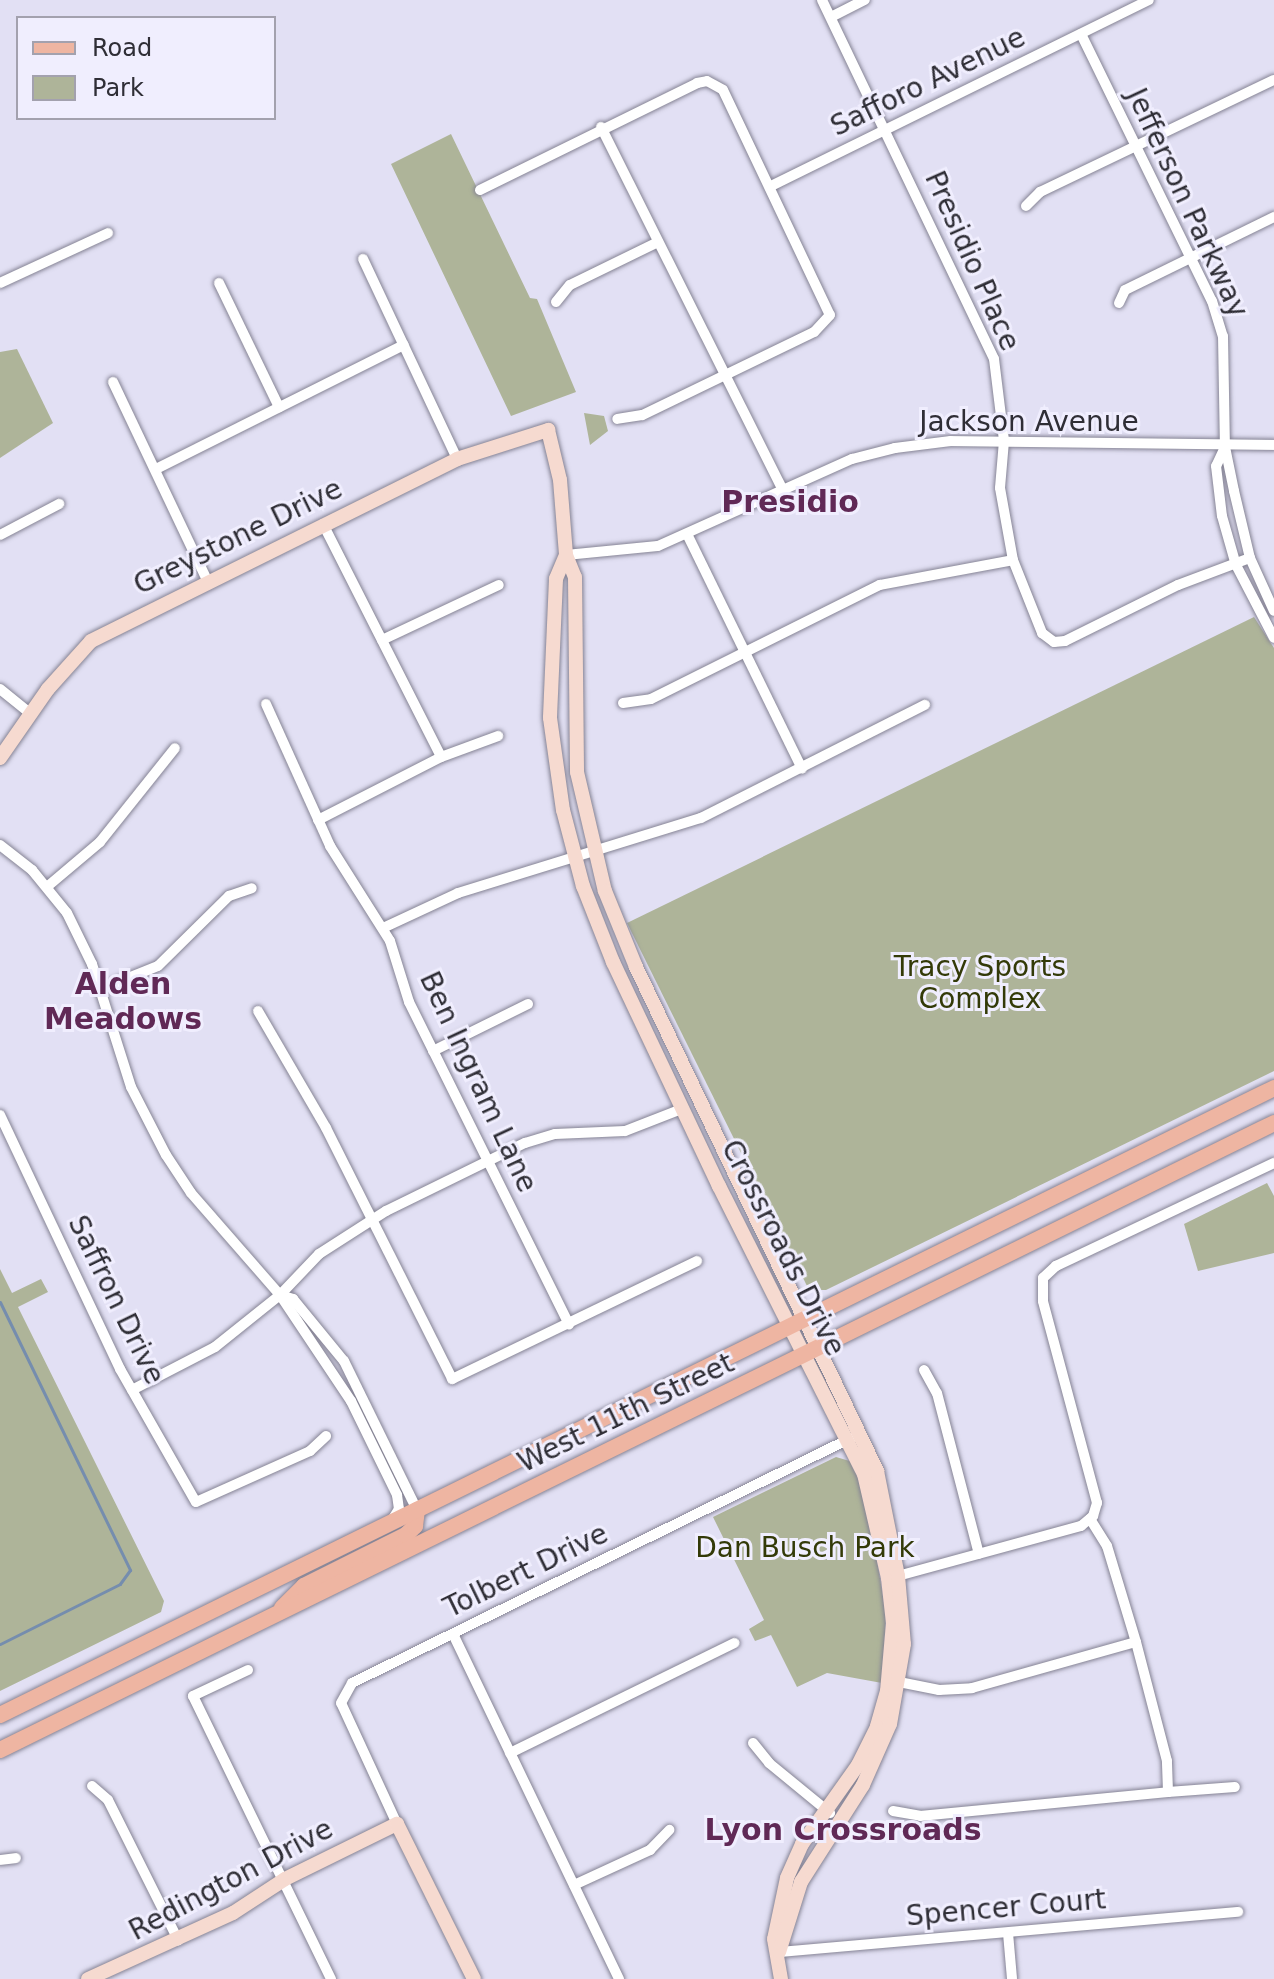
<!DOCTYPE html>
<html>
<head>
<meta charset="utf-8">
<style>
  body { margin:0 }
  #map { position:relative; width:1274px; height:1979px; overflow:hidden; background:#e2e0f4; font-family:"DejaVu Sans",sans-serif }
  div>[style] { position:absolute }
  .green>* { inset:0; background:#aeb499 }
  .stream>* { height:3px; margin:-1.5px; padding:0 1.5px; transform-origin:1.5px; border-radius:1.5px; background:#758dae }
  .roads { filter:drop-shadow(0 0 2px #858394) drop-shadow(0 0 2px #858394) }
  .street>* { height:10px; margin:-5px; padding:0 5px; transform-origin:5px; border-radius:5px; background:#fff }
  .secondary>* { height:14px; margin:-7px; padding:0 7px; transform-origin:7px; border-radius:7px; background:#f6dad0 }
  .primary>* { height:16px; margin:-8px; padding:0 8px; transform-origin:8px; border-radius:8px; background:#eeb5a2 }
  span { translate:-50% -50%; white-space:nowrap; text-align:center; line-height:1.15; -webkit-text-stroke:6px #f0eefe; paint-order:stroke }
  .street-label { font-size:28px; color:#2f2e36 }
  .park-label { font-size:28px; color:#333a08 }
  .neighbourhood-label { font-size:30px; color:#602956; font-weight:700 }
  .legend { position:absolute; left:16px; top:16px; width:260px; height:104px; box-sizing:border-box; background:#f0eefe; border:2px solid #a3a1ae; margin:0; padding:10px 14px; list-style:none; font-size:24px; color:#2f2e36 }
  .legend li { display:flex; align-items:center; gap:16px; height:40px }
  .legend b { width:40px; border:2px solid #a3a1ae }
</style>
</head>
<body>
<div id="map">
  <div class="green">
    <div style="clip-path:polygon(451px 134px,530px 298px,537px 299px,576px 392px,511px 416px,391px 164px)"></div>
    <div style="clip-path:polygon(17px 349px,53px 423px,0 458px,0 352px)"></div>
    <div style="clip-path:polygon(584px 413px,604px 416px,608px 431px,590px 445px)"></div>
    <div style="clip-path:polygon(1254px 617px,1274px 648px,1274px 1071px,826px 1290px,809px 1290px,627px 923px)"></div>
    <div style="clip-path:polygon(1267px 1183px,1274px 1196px,1274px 1253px,1198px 1271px,1184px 1224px)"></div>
    <div style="clip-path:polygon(0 1269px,12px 1293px,41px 1279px,48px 1292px,18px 1307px,164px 1601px,161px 1612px,0 1691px)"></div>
    <div style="clip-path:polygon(836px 1457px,853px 1462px,868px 1506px,886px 1615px,882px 1683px,827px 1673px,797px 1687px,771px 1635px,755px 1641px,749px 1629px,764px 1620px,713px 1517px)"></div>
  </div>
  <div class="stream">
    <div style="left:0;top:1302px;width:298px;rotate:64.1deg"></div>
    <div style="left:130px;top:1570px;width:17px;rotate:126deg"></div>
    <div style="left:120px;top:1584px;width:134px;rotate:153.4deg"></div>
  </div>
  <div class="roads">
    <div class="street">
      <div style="left:822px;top:0;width:398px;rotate:64.4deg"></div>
      <div style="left:994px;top:359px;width:83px;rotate:83deg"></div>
      <div style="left:1004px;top:441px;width:47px;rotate:94.9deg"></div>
      <div style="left:1000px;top:488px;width:73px;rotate:79.8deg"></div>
      <div style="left:1013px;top:560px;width:79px;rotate:68.3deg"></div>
      <div style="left:1042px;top:633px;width:15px;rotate:37deg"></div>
      <div style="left:1054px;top:642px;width:11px;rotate:-5deg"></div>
      <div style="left:1065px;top:641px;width:126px;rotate:-26.4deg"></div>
      <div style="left:1178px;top:585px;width:77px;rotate:-20.6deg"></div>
      <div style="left:831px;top:17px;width:38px;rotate:-27deg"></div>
      <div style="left:1081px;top:34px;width:297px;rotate:63.9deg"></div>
      <div style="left:1212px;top:301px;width:37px;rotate:73deg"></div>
      <div style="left:1223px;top:336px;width:111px;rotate:89deg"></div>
      <div style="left:1225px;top:447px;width:45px;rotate:78.4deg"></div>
      <div style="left:1234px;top:491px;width:69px;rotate:76.6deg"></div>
      <div style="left:1250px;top:558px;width:58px;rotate:65.6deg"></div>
      <div style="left:601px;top:127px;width:405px;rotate:63.4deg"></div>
      <div style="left:771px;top:186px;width:421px;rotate:-26.2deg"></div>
      <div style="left:480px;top:190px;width:242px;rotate:-26.2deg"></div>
      <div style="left:697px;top:83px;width:10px;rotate:-11deg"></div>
      <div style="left:707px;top:81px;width:18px;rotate:29deg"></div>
      <div style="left:723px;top:90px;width:249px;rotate:64.6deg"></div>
      <div style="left:830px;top:315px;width:23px;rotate:133deg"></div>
      <div style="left:814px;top:332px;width:191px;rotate:154.2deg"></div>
      <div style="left:642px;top:415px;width:25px;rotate:171deg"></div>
      <div style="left:1026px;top:206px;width:20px;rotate:-45deg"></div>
      <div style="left:1040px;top:192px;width:259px;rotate:-25.6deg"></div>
      <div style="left:363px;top:259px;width:221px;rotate:64.8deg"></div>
      <div style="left:0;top:283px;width:119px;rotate:-24.8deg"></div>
      <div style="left:219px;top:283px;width:138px;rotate:64.2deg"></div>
      <div style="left:556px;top:302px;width:22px;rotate:-51deg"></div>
      <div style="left:570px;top:285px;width:98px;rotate:-26deg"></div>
      <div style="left:1119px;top:303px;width:14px;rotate:-65deg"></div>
      <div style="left:1125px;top:290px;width:166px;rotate:-26.1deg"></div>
      <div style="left:113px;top:382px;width:219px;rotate:64.6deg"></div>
      <div style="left:1225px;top:447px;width:21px;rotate:115deg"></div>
      <div style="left:1216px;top:466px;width:50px;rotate:83.2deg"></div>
      <div style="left:1222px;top:516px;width:51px;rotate:74.1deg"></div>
      <div style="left:1236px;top:565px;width:82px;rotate:62.5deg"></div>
      <div style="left:156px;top:469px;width:277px;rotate:-26.6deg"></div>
      <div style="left:323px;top:524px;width:261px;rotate:63.1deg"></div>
      <div style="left:0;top:535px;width:67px;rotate:-27.7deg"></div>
      <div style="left:688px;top:536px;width:259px;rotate:63.9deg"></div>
      <div style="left:566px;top:555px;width:92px;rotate:-5.6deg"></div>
      <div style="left:658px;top:546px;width:213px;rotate:-24.2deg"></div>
      <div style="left:852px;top:459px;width:44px;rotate:-14.3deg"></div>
      <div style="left:895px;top:448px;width:56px;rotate:-7.1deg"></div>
      <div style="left:951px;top:441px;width:323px;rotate:0.7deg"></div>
      <div style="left:382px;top:640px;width:129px;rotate:-25.2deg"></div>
      <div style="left:0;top:689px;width:40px;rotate:39deg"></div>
      <div style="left:623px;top:703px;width:28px;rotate:-8deg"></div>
      <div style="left:651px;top:699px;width:256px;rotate:-26.5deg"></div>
      <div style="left:880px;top:585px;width:135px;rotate:-10.6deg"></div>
      <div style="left:266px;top:704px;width:156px;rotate:65.7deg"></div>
      <div style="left:330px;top:846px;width:112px;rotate:57.7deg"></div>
      <div style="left:390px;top:941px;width:64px;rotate:72.7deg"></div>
      <div style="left:409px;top:1002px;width:360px;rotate:63.6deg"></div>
      <div style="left:318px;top:820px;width:138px;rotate:-27.1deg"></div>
      <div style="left:441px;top:757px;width:61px;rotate:-20.2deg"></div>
      <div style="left:0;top:845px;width:41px;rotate:38deg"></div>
      <div style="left:32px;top:870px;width:55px;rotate:50.9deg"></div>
      <div style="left:67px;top:913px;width:57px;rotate:63.9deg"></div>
      <div style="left:92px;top:964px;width:129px;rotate:72.4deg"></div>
      <div style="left:131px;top:1087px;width:76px;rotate:62.8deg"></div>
      <div style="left:166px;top:1155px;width:45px;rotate:56.7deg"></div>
      <div style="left:191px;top:1193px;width:135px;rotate:48.9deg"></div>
      <div style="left:280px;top:1295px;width:128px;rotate:56.2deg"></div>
      <div style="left:351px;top:1401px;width:105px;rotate:63.9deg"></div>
      <div style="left:397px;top:1495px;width:14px;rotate:82deg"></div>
      <div style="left:399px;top:1509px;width:15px;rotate:122deg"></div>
      <div style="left:48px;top:886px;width:68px;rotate:-40.2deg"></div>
      <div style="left:100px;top:842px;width:120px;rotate:-51.4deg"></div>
      <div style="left:383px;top:928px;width:83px;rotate:-25deg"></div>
      <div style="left:458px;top:893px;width:254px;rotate:-17.2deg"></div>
      <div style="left:701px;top:818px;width:251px;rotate:-26.8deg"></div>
      <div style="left:101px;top:989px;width:61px;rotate:-22deg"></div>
      <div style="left:158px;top:966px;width:100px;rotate:-44.6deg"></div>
      <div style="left:229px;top:896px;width:24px;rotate:-19deg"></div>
      <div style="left:258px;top:1011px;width:135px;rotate:59.8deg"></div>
      <div style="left:326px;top:1128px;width:281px;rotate:63.3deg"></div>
      <div style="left:452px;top:1379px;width:272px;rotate:-25.7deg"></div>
      <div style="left:433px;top:1051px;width:106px;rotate:-26.3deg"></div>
      <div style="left:0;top:1115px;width:281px;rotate:64.7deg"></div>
      <div style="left:120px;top:1369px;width:153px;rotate:60.3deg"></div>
      <div style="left:196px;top:1502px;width:125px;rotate:-24.1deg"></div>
      <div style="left:310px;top:1451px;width:22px;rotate:-43deg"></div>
      <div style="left:280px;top:1295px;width:14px;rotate:17deg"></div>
      <div style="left:293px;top:1299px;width:80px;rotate:50.6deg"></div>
      <div style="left:344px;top:1361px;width:166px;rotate:63.9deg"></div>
      <div style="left:924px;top:1370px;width:26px;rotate:61deg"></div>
      <div style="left:937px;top:1393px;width:166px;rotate:75.4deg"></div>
      <div style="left:132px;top:1390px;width:93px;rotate:-27.4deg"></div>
      <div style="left:215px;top:1347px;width:83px;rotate:-38.7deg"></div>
      <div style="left:280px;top:1295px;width:57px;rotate:-46.4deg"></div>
      <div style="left:319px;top:1254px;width:80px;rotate:-32.7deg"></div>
      <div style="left:386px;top:1211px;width:155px;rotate:-26.1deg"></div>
      <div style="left:525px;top:1143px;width:31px;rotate:-17deg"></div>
      <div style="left:555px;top:1134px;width:70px;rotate:-2.5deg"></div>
      <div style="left:625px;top:1131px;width:63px;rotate:-21.3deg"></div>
      <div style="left:894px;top:1577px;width:194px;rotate:-15.3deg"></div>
      <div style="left:1081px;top:1526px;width:16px;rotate:-40deg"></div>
      <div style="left:1093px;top:1516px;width:14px;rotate:-73deg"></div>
      <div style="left:1097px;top:1503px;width:209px;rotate:-105deg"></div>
      <div style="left:1043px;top:1301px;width:23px;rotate:-90deg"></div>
      <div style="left:1043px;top:1278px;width:18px;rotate:-43deg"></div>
      <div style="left:1056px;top:1266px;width:241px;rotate:-25.3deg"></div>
      <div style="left:453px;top:1634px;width:383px;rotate:64.3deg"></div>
      <div style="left:248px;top:1670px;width:61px;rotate:154.7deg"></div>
      <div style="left:193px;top:1696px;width:315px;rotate:64deg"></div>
      <div style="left:894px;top:1681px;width:46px;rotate:11.3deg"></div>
      <div style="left:939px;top:1690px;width:33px;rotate:-3deg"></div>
      <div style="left:972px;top:1688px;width:170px;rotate:-15.7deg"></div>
      <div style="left:753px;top:1743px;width:26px;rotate:51deg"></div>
      <div style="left:769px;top:1763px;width:79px;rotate:39.3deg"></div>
      <div style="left:510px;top:1753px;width:250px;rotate:-26.1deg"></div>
      <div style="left:92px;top:1786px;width:21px;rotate:41deg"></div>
      <div style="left:108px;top:1800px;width:157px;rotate:63.4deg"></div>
      <div style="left:1168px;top:1792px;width:67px;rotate:-4.3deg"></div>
      <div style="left:893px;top:1811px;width:27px;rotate:10deg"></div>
      <div style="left:920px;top:1816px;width:249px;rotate:-5.5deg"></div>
      <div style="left:1168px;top:1792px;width:31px;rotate:-92deg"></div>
      <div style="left:1167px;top:1761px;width:123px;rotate:-104.6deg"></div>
      <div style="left:1136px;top:1642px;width:100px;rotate:-106.8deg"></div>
      <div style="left:1107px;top:1546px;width:32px;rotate:-122deg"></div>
      <div style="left:397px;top:1824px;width:133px;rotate:-114.8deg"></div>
      <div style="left:341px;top:1703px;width:23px;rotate:-61deg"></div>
      <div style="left:352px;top:1683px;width:558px;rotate:-26.15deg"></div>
      <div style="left:0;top:1860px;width:16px;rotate:-7deg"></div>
      <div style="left:574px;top:1885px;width:84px;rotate:-24.7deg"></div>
      <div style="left:650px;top:1850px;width:28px;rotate:-46deg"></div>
      <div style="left:1008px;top:1933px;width:46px;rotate:85deg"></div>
      <div style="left:779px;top:1952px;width:461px;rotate:-5deg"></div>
    </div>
    <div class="secondary">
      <div style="left:566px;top:555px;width:26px;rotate:113deg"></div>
      <div style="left:556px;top:579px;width:139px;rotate:92.5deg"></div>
      <div style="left:550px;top:718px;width:93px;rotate:82deg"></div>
      <div style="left:563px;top:810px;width:79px;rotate:75.3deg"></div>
      <div style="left:583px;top:886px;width:82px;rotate:68.5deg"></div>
      <div style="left:613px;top:962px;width:248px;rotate:64.7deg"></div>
      <div style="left:719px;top:1186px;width:322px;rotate:63.3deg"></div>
      <div style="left:864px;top:1474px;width:107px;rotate:77deg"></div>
      <div style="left:888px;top:1578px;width:45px;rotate:83.7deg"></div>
      <div style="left:893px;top:1623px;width:68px;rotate:95deg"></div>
      <div style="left:887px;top:1691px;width:37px;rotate:106deg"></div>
      <div style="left:877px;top:1727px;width:42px;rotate:116.6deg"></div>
      <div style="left:858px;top:1765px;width:97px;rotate:125.3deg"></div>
      <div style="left:802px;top:1844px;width:37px;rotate:114deg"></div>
      <div style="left:787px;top:1878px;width:62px;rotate:102deg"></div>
      <div style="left:774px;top:1939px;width:41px;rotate:80.1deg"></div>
      <div style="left:0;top:758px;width:84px;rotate:-55.2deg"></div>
      <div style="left:48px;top:689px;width:64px;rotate:-48.1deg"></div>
      <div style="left:91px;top:641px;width:409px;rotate:-26.4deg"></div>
      <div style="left:457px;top:459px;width:96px;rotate:-17.7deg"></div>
      <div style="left:548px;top:430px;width:51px;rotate:76.5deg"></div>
      <div style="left:560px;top:480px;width:75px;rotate:85.4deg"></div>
      <div style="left:566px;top:555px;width:24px;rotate:68deg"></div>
      <div style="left:575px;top:577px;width:195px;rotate:89.4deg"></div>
      <div style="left:577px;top:772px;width:122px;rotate:76.8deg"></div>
      <div style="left:605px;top:891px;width:82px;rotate:67.8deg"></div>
      <div style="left:636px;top:967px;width:559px;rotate:64.44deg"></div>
      <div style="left:877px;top:1471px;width:107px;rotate:78.7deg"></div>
      <div style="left:898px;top:1576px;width:68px;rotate:85deg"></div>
      <div style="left:904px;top:1644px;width:81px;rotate:99.9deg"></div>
      <div style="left:890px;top:1724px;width:67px;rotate:113.9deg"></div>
      <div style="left:863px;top:1785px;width:115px;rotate:122.6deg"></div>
      <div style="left:801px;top:1882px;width:73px;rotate:107.4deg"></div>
      <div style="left:88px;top:1979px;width:159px;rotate:-24.5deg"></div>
      <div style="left:233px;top:1913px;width:62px;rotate:-33.2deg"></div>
      <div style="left:285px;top:1879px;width:125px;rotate:-26.2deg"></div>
      <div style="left:397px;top:1824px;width:173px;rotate:63.6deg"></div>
    </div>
    <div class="primary">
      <div style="left:282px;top:1608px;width:31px;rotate:-45deg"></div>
      <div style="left:304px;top:1586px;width:114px;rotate:-26.6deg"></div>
      <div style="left:406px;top:1535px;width:13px;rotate:-45deg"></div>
      <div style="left:415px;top:1526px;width:16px;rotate:-83deg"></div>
      <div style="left:0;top:1715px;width:1420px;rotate:-26.2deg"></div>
      <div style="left:0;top:1750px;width:1420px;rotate:-26.2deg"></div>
    </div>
  </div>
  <div class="street-label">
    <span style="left:928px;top:82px;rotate:-26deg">Safforo Avenue</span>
    <span style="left:1187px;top:203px;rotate:65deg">Jefferson Parkway</span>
    <span style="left:972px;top:261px;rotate:66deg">Presidio Place</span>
    <span style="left:1029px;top:422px">Jackson Avenue</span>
    <span style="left:238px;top:537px;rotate:-26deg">Greystone Drive</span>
    <span style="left:478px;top:1082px;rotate:65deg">Ben Ingram Lane</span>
    <span style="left:783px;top:1248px;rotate:63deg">Crossroads Drive</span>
    <span style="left:116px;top:1300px;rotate:64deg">Saffron Drive</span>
    <span style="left:626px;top:1413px;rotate:-26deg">West 11th Street</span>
    <span style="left:526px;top:1571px;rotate:-26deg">Tolbert Drive</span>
    <span style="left:231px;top:1880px;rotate:-28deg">Redington Drive</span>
    <span style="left:1006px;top:1908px;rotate:-5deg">Spencer Court</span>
  </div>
  <div class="park-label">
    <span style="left:980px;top:983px">Tracy Sports<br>Complex</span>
    <span style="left:805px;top:1548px">Dan Busch Park</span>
  </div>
  <div class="neighbourhood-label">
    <span style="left:790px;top:502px">Presidio</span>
    <span style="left:123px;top:1001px">Alden<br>Meadows</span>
    <span style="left:843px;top:1830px">Lyon Crossroads</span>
  </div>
  <ul class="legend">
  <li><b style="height:10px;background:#eeb5a2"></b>Road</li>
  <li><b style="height:22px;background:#aeb499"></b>Park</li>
  </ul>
</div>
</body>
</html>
